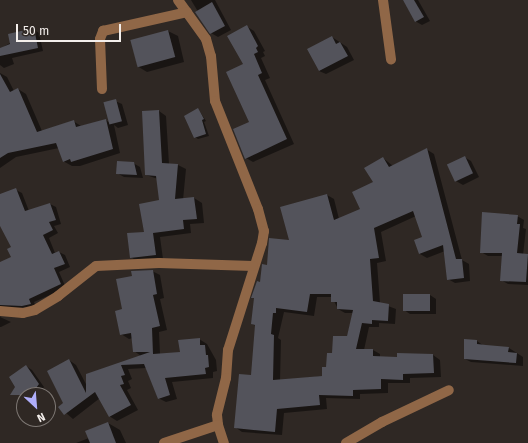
<!DOCTYPE html>
<html>
<head>
<meta charset="utf-8">
<style>
  body { margin:0 }
  #map { position:relative; width:528px; height:443px; overflow:hidden; background:#2f2824; font-family:"Fira Sans",sans-serif }
  div>[style] { position:absolute }
  .shadow>* { inset:0; background:#0007 }
  .building>* { inset:0; background:#53535b; transform-origin:0 0 }
  .minor>* { height:10px; margin:-5px; padding:0 5px; transform-origin:5px; border-radius:5px; background:#906747 }
  span { translate:-50% -50%; white-space:nowrap; text-align:center; line-height:1.15; -webkit-text-stroke:4px #2f2824; paint-order:stroke }
  .north { position:absolute; left:16px; top:387px; width:40px; height:40px; box-sizing:border-box; background:#2f2824; border:1px solid #7e7874; border-radius:50%; rotate:154deg; font-size:11px; font-weight:700; line-height:16px; text-align:center; color:#f4efec }
  .north::after { content:''; display:block; margin:auto; width:14px; height:18px; background:#afaefa; clip-path:polygon(50% 0,100% 100%,50% 72%,0 100%) }
  .scale { position:absolute; left:16px; top:24px; width:105px; height:18px; box-sizing:border-box; border:2px solid #f4efec; border-top:0; padding-left:5px; font-size:12px; line-height:14px; white-space:nowrap; color:#f4efec; -webkit-text-stroke:3px #2f2824; paint-order:stroke }
</style>
</head>
<body>
<div id="map">
  <div class="shadow">
    <div style="clip-path:polygon(191px 0,215px 0,231px 30px,218px 37px,211px 33px)"></div>
    <div style="clip-path:polygon(404px 0,418px 0,430px 21px,422px 25px,415px 21px)"></div>
    <div style="clip-path:polygon(246px 26px,254px 31px,265px 51px,263px 52px,265px 56px,261px 58px,270px 78px,265px 80px,294px 144px,253px 162px,246px 158px,250px 122px,245px 64px)"></div>
    <div style="clip-path:polygon(33px 29px,39px 33px,43px 51px,12px 58px,14px 64px,4px 68px,0 65px,0 49px)"></div>
    <div style="clip-path:polygon(168px 31px,178px 36px,184px 62px,147px 72px,137px 66px)"></div>
    <div style="clip-path:polygon(332px 37px,347px 47px,354px 60px,326px 74px,319px 71px)"></div>
    <div style="clip-path:polygon(0 73px,7px 77px,14px 91px,18px 89px,26px 94px,42px 131px,73px 121px,81px 126px,106px 120px,111px 124px,115px 101px,122px 104px,128px 125px,118px 128px,114px 125px,120px 153px,80px 166px,72px 166px,63px 161px,59px 148px,16px 157px,0 168px)"></div>
    <div style="clip-path:polygon(198px 109px,206px 121px,204px 122px,209px 136px,198px 139px,195px 137px)"></div>
    <div style="clip-path:polygon(159px 111px,166px 116px,169px 164px,178px 165px,186px 169px,183px 200px,194px 198px,202px 203px,204px 223px,190px 224px,191px 233px,160px 237px,163px 259px,138px 262px,131px 257px,160px 201px,158px 179px,146px 175px)"></div>
    <div style="clip-path:polygon(evenodd,426px 149px,434px 154px,462px 260px,469px 264px,470px 281px,455px 283px,448px 279px,445px 251px,427px 258px,420px 254px,423px 238px,416px 216px,381px 232px,386px 261px,377px 263px,380px 303px,396px 309px,395px 324px,379px 323px,379px 327px,369px 327px,364px 350px,373px 350px,380px 354px,380px 358px,433px 355px,440px 360px,441px 377px,410px 378px,410px 383px,388px 383px,388px 393px,360px 394px,360px 399px,326px 398px,327px 409px,284px 413px,282px 435px,242px 432px,235px 427px,252px 377px,256px 326px,252px 324px,255px 299px,253px 297px,268px 266px,327px 195px,334px 199px,339px 219px,362px 209px,383px 158px,393px 166px,426px 149px,317px 297px,332px 297px,338px 309px,345px 313px,353px 313px,347px 337px,332px 354px,323px 376px,280px 381px,281px 340px,278px 338px,284px 312px,314px 316px,317px 297px)"></div>
    <div style="clip-path:polygon(464px 157px,471px 161px,479px 177px,463px 185px,456px 181px)"></div>
    <div style="clip-path:polygon(133px 163px,140px 167px,143px 178px,124px 177px,117px 173px)"></div>
    <div style="clip-path:polygon(16px 190px,22px 193px,29px 211px,50px 204px,56px 207px,61px 224px,54px 226px,58px 233px,49px 238px,55px 253px,59px 252px,65px 255px,70px 267px,59px 272px,66px 288px,34px 302px,36px 307px,3px 308px,0 317px,11px 322px,1px 327px,0 327px,0 276px,13px 257px,12px 247px,0 224px,0 195px)"></div>
    <div style="clip-path:polygon(517px 216px,524px 220px,523px 228px,526px 229px,523px 255px,528px 255px,528px 285px,508px 284px,501px 280px,503px 256px,488px 256px,481px 252px)"></div>
    <div style="clip-path:polygon(152px 271px,160px 275px,164px 298px,160px 299px,167px 330px,159px 332px,160px 354px,181px 353px,199px 339px,207px 344px,216px 360px,217px 371px,213px 372px,213px 378px,172px 382px,177px 399px,166px 402px,158px 398px,146px 368px,128px 369px,132px 379px,128px 381px,131px 388px,127px 390px,138px 410px,117px 421px,109px 416px,100px 398px,73px 419px,59px 407px,64px 403px,69px 360px,76px 365px,87px 386px,87px 375px,141px 356px,134px 351px,133px 338px,129px 339px,121px 334px,123px 310px)"></div>
    <div style="clip-path:polygon(430px 295px,436px 299px,436px 314px,410px 314px,404px 310px)"></div>
    <div style="clip-path:polygon(465px 340px,477px 341px,484px 346px,509px 348px,523px 357px,523px 366px,471px 362px,465px 359px)"></div>
    <div style="clip-path:polygon(26px 366px,32px 370px,44px 387px,39px 395px,24px 395px,24px 398px,14px 391px)"></div>
    <div style="clip-path:polygon(108px 423px,120px 430px,126px 443px,76px 443px,89px 438px)"></div>
  </div>
  <div class="building">
    <div style="clip-path:polygon(403px 0,414px 0,424px 17px,415px 22px)"></div>
    <div style="clip-path:polygon(212px 2px,225px 26px,210px 34px,195px 12px)"></div>
    <div style="clip-path:polygon(247px 25px,258px 46px,256px 48px,258px 52px,254px 54px,262px 73px,258px 75px,287px 139px,245px 159px,233px 129px,249px 122px,226px 72px,243px 64px,227px 36px)"></div>
    <div style="clip-path:polygon(34px 28px,38px 48px,0 56px,0 48px,10px 44px,8px 34px)"></div>
    <div style="left:168px;top:30px;width:28px;height:39px;rotate:75deg"></div>
    <div style="clip-path:polygon(332px 36px,336px 44px,340px 42px,348px 56px,319px 71px,307px 49px)"></div>
    <div style="clip-path:polygon(0 74px,10px 92px,18px 88px,37px 132px,74px 120px,76px 127px,106px 119px,113px 149px,71px 162px,70px 159px,63px 162px,56px 143px,8px 153px,0 158px)"></div>
    <div style="left:116px;top:99px;width:23px;height:13px;rotate:75deg"></div>
    <div style="clip-path:polygon(198px 108px,204px 119px,202px 120px,206px 134px,194px 138px,184px 116px)"></div>
    <div style="clip-path:polygon(159px 110px,162px 163px,178px 164px,175px 199px,194px 197px,197px 219px,183px 220px,184px 229px,153px 233px,156px 255px,130px 258px,127px 233px,144px 232px,139px 204px,159px 200px,156px 176px,145px 175px,142px 111px)"></div>
    <div style="clip-path:polygon(evenodd,427px 148px,456px 259px,462px 259px,464px 278px,447px 280px,443px 245px,419px 254px,414px 240px,422px 237px,413px 211px,374px 228px,379px 258px,370px 259px,373px 301px,389px 304px,388px 321px,372px 320px,372px 324px,362px 323px,356px 349px,373px 349px,373px 356px,397px 357px,397px 353px,433px 354px,434px 373px,403px 374px,403px 380px,381px 379px,381px 389px,353px 390px,353px 396px,319px 395px,320px 405px,277px 409px,275px 432px,234px 428px,239px 374px,251px 375px,255px 325px,251px 324px,254px 298px,251px 298px,257px 281px,260px 282px,262px 264px,267px 265px,269px 238px,289px 240px,280px 207px,327px 194px,334px 220px,360px 209px,352px 192px,373px 182px,364px 168px,383px 157px,389px 167px,427px 148px,310px 294px,331px 294px,331px 302px,337px 302px,337px 309px,353px 310px,347px 336px,333px 336px,332px 353px,327px 353px,326px 367px,322px 367px,322px 376px,273px 380px,274px 335px,271px 334px,273px 313px,276px 313px,276px 308px,307px 312px,310px 294px)"></div>
    <div style="left:465px;top:156px;width:19px;height:20px;rotate:65deg"></div>
    <div style="clip-path:polygon(117px 161px,134px 162px,137px 175px,116px 174px)"></div>
    <div style="clip-path:polygon(16px 188px,25px 211px,50px 203px,56px 220px,49px 222px,53px 230px,43px 235px,52px 254px,59px 251px,65px 264px,54px 268px,61px 284px,29px 299px,31px 304px,22px 306px,0 305px,0 262px,11px 257px,7px 249px,11px 247px,0 226px,0 194px)"></div>
    <div style="clip-path:polygon(482px 212px,518px 215px,517px 224px,520px 224px,517px 253px,528px 254px,526px 282px,500px 281px,502px 253px,480px 253px)"></div>
    <div style="clip-path:polygon(153px 270px,157px 294px,153px 295px,160px 326px,152px 328px,153px 354px,180px 352px,178px 340px,200px 338px,200px 345px,205px 345px,206px 355px,208px 355px,209px 367px,205px 368px,206px 374px,165px 378px,170px 395px,158px 399px,144px 364px,121px 365px,125px 375px,121px 376px,124px 384px,120px 385px,131px 405px,109px 417px,95px 392px,64px 415px,58px 407px,63px 403px,47px 371px,69px 359px,86px 393px,86px 374px,150px 352px,133px 352px,131px 333px,120px 335px,115px 311px,122px 309px,116px 279px,132px 276px,131px 271px)"></div>
    <div style="left:403px;top:294px;width:27px;height:17px"></div>
    <div style="clip-path:polygon(464px 339px,477px 340px,477px 344px,486px 345px,509px 347px,508px 352px,517px 353px,516px 363px,464px 359px)"></div>
    <div style="clip-path:polygon(26px 365px,39px 384px,31px 395px,10px 395px,15px 387px,9px 377px)"></div>
    <div style="clip-path:polygon(108px 422px,116px 443px,90px 443px,85px 431px)"></div>
  </div>
  <div class="minor">
    <div style="left:178px;top:0;width:48px;rotate:54.3deg"></div>
    <div style="left:206px;top:39px;width:18px;rotate:74deg"></div>
    <div style="left:211px;top:56px;width:45px;rotate:84.9deg"></div>
    <div style="left:215px;top:101px;width:116px;rotate:68.3deg"></div>
    <div style="left:258px;top:209px;width:23px;rotate:75deg"></div>
    <div style="left:264px;top:231px;width:12px;rotate:99deg"></div>
    <div style="left:262px;top:243px;width:112px;rotate:107.6deg"></div>
    <div style="left:228px;top:350px;width:28px;rotate:94deg"></div>
    <div style="left:226px;top:378px;width:38px;rotate:104deg"></div>
    <div style="left:217px;top:415px;width:10px;rotate:84deg"></div>
    <div style="left:218px;top:425px;width:19px;rotate:72deg"></div>
    <div style="left:383px;top:0;width:60px;rotate:82.3deg"></div>
    <div style="left:102px;top:89px;width:50px;rotate:-92.3deg"></div>
    <div style="left:100px;top:39px;width:9px;rotate:-69deg"></div>
    <div style="left:103px;top:31px;width:86px;rotate:-12.7deg"></div>
    <div style="left:0;top:311px;width:23px;rotate:5deg"></div>
    <div style="left:23px;top:313px;width:12px;rotate:-14deg"></div>
    <div style="left:35px;top:310px;width:27px;rotate:-31deg"></div>
    <div style="left:58px;top:296px;width:48px;rotate:-38.3deg"></div>
    <div style="left:96px;top:266px;width:63px;rotate:-2.7deg"></div>
    <div style="left:159px;top:263px;width:94px;rotate:1.8deg"></div>
    <div style="left:164px;top:443px;width:57px;rotate:-18.4deg"></div>
    <div style="left:346px;top:443px;width:42px;rotate:-30.3deg"></div>
    <div style="left:382px;top:422px;width:74px;rotate:-25.5deg"></div>
  </div>
  <div class="north">N</div>
  <div class="scale">50 m</div>
</div>
</body>
</html>
